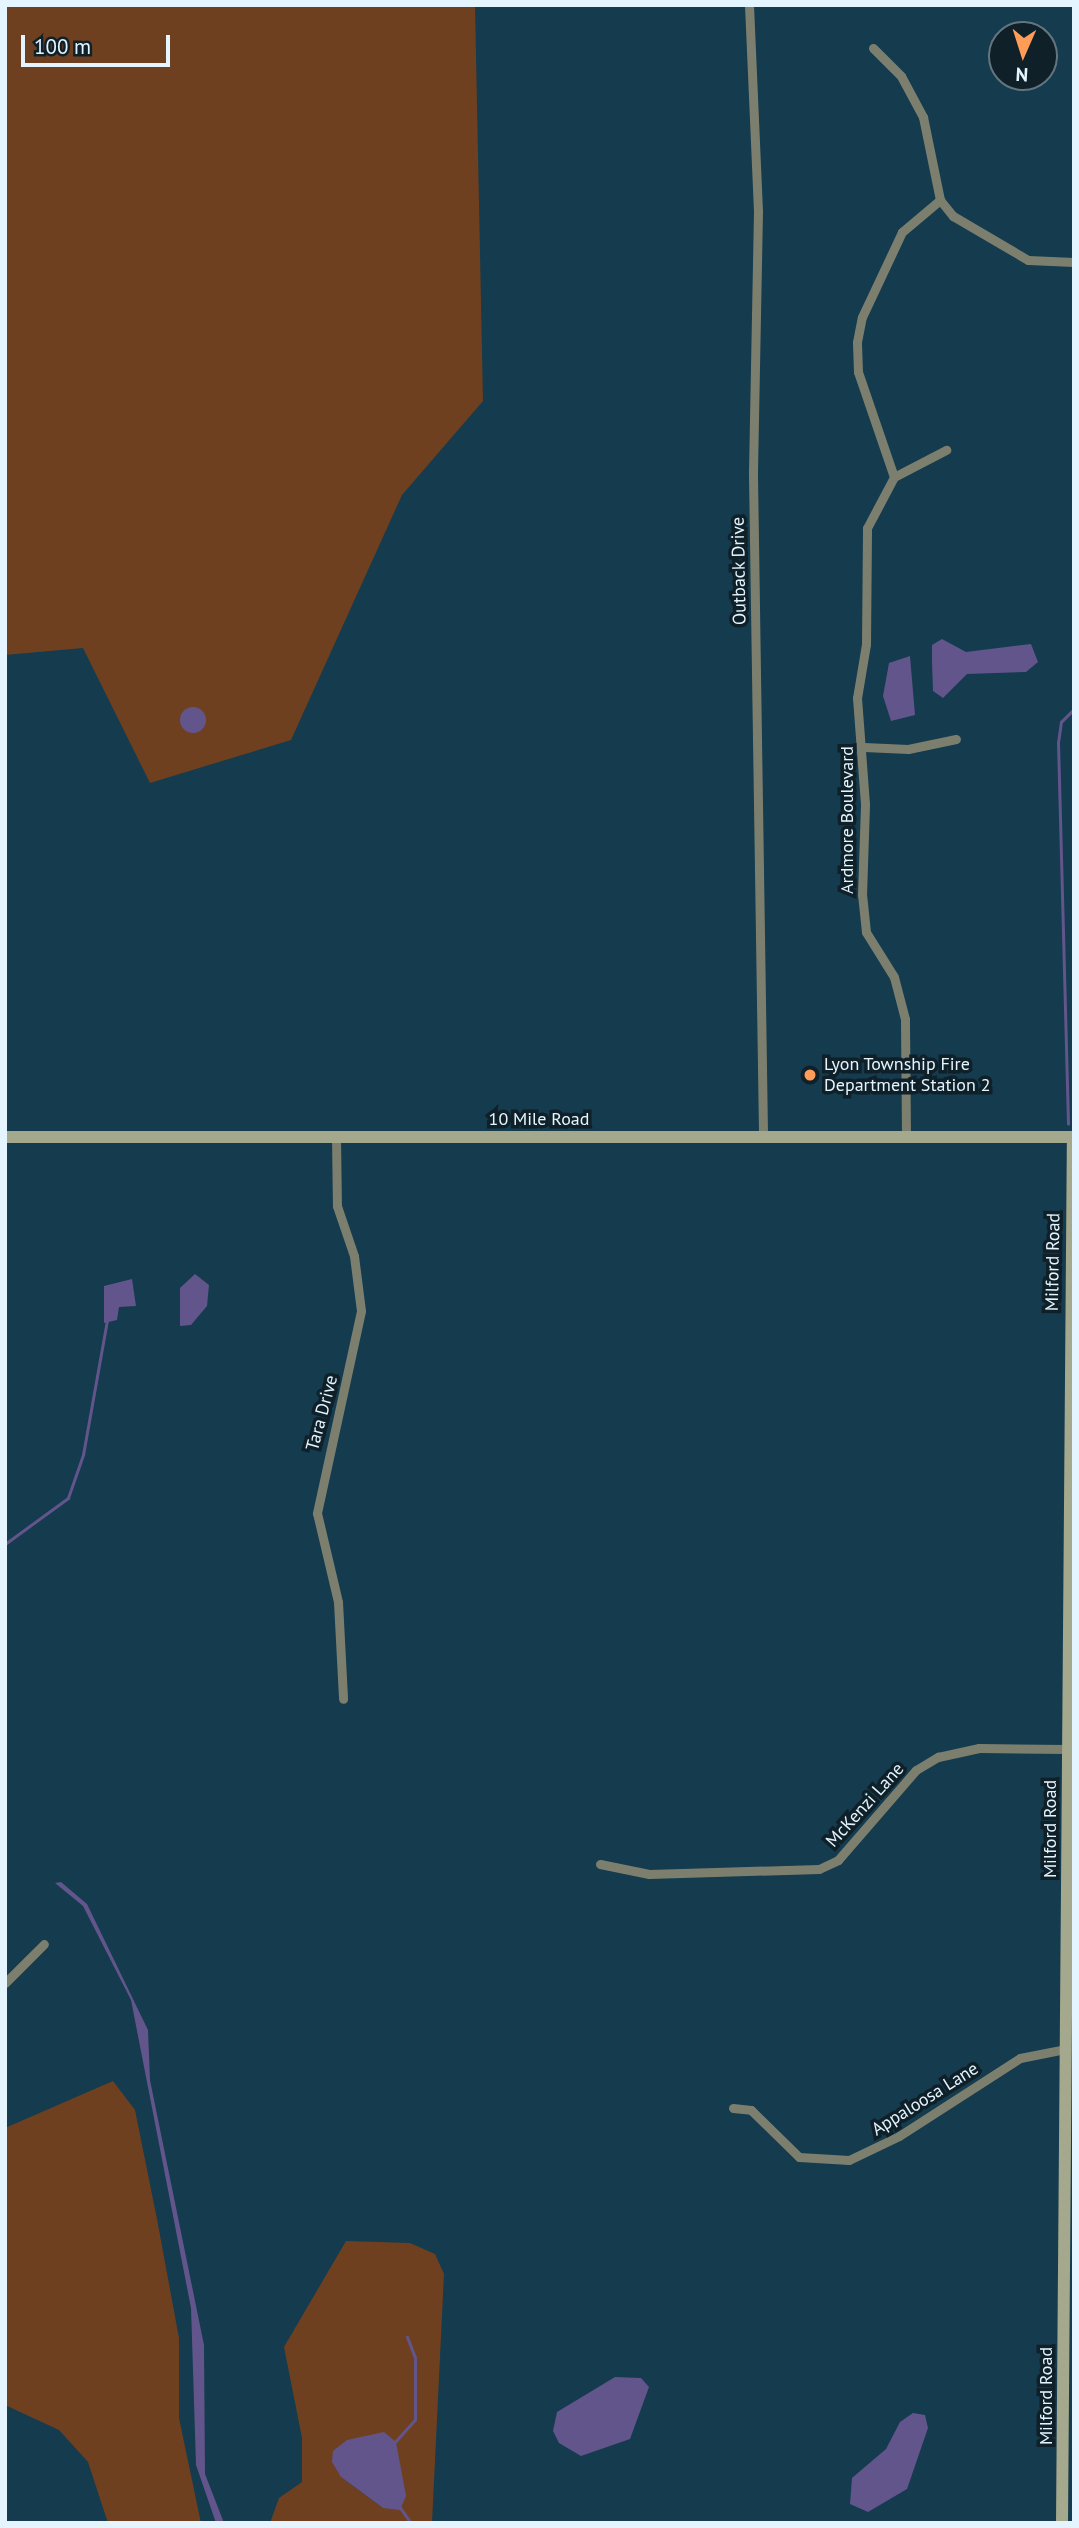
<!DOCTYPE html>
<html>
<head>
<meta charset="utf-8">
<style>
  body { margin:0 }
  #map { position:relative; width:1079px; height:2528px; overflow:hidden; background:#143b4e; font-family:"PT Sans",sans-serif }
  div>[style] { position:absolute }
  .green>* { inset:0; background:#6e4020 }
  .water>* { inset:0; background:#62558c }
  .round { border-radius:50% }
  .stream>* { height:2.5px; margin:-1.25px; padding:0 1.25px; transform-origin:1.25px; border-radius:1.25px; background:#62558c }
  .street>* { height:9px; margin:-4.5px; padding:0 4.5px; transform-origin:4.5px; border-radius:4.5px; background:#7d7f6e }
  .secondary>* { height:12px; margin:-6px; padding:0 6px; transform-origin:6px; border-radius:6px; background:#a4a88d }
  .dots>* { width:19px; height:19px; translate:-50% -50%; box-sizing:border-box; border:4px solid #102029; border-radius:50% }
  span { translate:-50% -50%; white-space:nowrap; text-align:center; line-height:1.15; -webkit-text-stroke:7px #102029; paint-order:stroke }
  .street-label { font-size:18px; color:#e4f5ff }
  .poi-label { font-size:18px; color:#e4f5ff }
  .left { translate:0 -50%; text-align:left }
  .frame { position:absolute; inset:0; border:7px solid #e4f5ff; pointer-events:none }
  .north { position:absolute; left:988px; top:21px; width:70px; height:70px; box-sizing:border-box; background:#102029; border:2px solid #65757f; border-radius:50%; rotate:183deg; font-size:19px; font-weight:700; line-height:28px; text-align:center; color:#e4f5ff }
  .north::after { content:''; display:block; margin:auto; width:24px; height:32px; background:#fe9c58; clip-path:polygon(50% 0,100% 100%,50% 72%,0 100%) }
  .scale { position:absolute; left:21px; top:35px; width:149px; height:32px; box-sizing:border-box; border:4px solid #e4f5ff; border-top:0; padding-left:9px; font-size:21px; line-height:24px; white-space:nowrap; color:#e4f5ff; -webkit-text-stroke:5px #102029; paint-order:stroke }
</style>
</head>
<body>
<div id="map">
  <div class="green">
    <div style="clip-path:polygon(5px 5px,475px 5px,483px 401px,402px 495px,291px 740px,150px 783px,83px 648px,5px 655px)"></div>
    <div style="clip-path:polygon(113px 2081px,135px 2110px,157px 2219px,179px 2338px,179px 2418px,201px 2523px,108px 2523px,88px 2462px,59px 2430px,5px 2405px,5px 2128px)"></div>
    <div style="clip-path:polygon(evenodd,346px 2241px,410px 2243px,435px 2254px,444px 2274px,432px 2523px,270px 2523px,279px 2498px,302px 2482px,302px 2438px,284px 2347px,346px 2241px,396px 2442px,400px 2477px,383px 2508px,341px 2477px,396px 2442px)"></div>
  </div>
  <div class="water">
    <div style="clip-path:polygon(942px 639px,966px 652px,1031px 644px,1038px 662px,1026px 672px,967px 674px,943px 698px,933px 691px,932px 663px,932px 645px)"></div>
    <div style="clip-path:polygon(910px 656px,915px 715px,891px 721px,883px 696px,889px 663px)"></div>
    <div class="round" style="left:180px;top:707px;width:26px;height:26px"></div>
    <div style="clip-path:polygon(195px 1274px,209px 1285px,207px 1306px,191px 1325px,180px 1326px,180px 1288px)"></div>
    <div style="clip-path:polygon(132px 1279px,136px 1306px,119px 1307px,117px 1320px,104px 1323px,104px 1286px)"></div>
    <div style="clip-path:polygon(61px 1882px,87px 1904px,148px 2030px,150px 2080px,204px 2345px,205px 2474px,224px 2523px,216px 2523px,196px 2465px,191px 2308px,131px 2000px,83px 1906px,55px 1883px)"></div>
    <div style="clip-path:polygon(615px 2377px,641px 2378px,649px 2387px,630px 2439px,581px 2456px,559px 2443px,553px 2431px,557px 2412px)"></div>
    <div style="clip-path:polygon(913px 2413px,925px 2415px,928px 2428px,907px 2489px,868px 2512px,850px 2504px,852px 2478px,886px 2449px,900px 2422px)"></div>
    <div style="clip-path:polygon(384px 2432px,396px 2442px,406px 2496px,400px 2510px,383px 2508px,341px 2477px,332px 2462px,333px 2451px,347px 2440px)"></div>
  </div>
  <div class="stream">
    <div style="left:1068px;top:1124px;width:381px;rotate:-91.5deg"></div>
    <div style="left:1058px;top:743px;width:21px;rotate:-82deg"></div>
    <div style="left:1061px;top:722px;width:18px;rotate:-45deg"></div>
    <div style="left:5px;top:1544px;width:78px;rotate:-36.1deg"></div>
    <div style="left:68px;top:1498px;width:46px;rotate:-70.8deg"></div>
    <div style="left:83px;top:1455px;width:137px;rotate:-79.9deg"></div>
    <div style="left:394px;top:2443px;width:31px;rotate:-48deg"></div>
    <div style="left:415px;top:2420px;width:62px;rotate:-90deg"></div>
    <div style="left:415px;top:2358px;width:22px;rotate:-111deg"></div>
    <div style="left:400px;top:2507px;width:19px;rotate:55deg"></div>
  </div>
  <div class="street">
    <div style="left:749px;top:5px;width:206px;rotate:87.5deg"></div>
    <div style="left:758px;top:211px;width:264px;rotate:91.1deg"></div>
    <div style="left:753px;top:475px;width:661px;rotate:89.13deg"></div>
    <div style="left:873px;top:48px;width:40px;rotate:45deg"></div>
    <div style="left:901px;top:76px;width:47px;rotate:61.8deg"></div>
    <div style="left:923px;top:117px;width:85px;rotate:78.4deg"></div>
    <div style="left:940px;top:200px;width:21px;rotate:51deg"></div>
    <div style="left:953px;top:216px;width:87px;rotate:30.4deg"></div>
    <div style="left:1028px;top:260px;width:46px;rotate:2.5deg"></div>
    <div style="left:894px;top:477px;width:111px;rotate:-108.9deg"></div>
    <div style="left:858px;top:372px;width:30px;rotate:-92deg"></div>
    <div style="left:857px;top:342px;width:25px;rotate:-79deg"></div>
    <div style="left:862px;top:317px;width:94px;rotate:-64.8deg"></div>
    <div style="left:902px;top:232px;width:50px;rotate:-40.1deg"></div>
    <div style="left:864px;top:747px;width:44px;rotate:2.6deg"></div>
    <div style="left:908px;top:749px;width:49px;rotate:-11.8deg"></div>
    <div style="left:336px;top:1137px;width:69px;rotate:89.2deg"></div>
    <div style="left:337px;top:1206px;width:53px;rotate:71.2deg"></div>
    <div style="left:354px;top:1256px;width:55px;rotate:82.7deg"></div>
    <div style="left:361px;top:1311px;width:207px;rotate:102.3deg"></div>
    <div style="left:317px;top:1513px;width:91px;rotate:76.7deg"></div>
    <div style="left:338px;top:1602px;width:97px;rotate:87deg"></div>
    <div style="left:906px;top:1137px;width:118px;rotate:-90.5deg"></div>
    <div style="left:905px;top:1019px;width:43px;rotate:-104.7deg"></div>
    <div style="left:894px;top:977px;width:53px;rotate:-121.9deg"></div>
    <div style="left:866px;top:932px;width:37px;rotate:-96deg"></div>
    <div style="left:862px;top:895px;width:91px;rotate:-88.1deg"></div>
    <div style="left:865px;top:804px;width:106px;rotate:-94.3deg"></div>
    <div style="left:857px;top:698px;width:55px;rotate:-80.5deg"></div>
    <div style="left:866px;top:644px;width:116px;rotate:-89.5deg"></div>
    <div style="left:867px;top:528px;width:58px;rotate:-62.1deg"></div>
    <div style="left:894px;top:477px;width:59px;rotate:-27.4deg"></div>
    <div style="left:600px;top:1864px;width:50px;rotate:11.5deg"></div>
    <div style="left:649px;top:1874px;width:170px;rotate:-1.7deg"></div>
    <div style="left:819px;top:1869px;width:21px;rotate:-25deg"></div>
    <div style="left:838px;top:1860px;width:119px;rotate:-49.1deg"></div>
    <div style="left:916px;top:1770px;width:26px;rotate:-31deg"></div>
    <div style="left:938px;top:1757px;width:42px;rotate:-12.4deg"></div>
    <div style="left:979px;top:1748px;width:89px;rotate:0.6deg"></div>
    <div style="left:5px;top:1983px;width:55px;rotate:-45deg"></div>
    <div style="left:733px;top:2108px;width:18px;rotate:6deg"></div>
    <div style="left:751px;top:2110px;width:67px;rotate:44.4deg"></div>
    <div style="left:799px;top:2157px;width:50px;rotate:3.4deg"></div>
    <div style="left:849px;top:2160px;width:55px;rotate:-25.6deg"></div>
    <div style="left:899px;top:2136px;width:144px;rotate:-32.8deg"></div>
    <div style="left:1020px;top:2058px;width:47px;rotate:-11.1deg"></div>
  </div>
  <div class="secondary">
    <div style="left:5px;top:1137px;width:1069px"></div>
    <div style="left:1062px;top:2523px;width:1386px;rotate:-89.55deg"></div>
  </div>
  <div class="dots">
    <div style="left:810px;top:1075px;background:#fe9c58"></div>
  </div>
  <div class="street-label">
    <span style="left:739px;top:571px;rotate:-91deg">Outback Drive</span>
    <span style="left:847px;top:820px;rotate:-90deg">Ardmore Boulevard</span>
    <span style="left:539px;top:1119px">10 Mile Road</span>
    <span style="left:1053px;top:1262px;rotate:-89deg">Milford Road</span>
    <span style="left:322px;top:1413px;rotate:-75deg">Tara Drive</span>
    <span style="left:865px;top:1805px;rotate:-48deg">McKenzi Lane</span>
    <span style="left:1050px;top:1829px;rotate:-90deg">Milford Road</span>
    <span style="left:925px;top:2099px;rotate:-32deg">Appaloosa Lane</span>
    <span style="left:1046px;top:2396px;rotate:-90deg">Milford Road</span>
  </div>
  <div class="poi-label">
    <span class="left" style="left:824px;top:1075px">Lyon Township Fire<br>Department Station 2</span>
  </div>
  <div class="frame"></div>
  <div class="north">N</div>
  <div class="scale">100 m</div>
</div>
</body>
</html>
